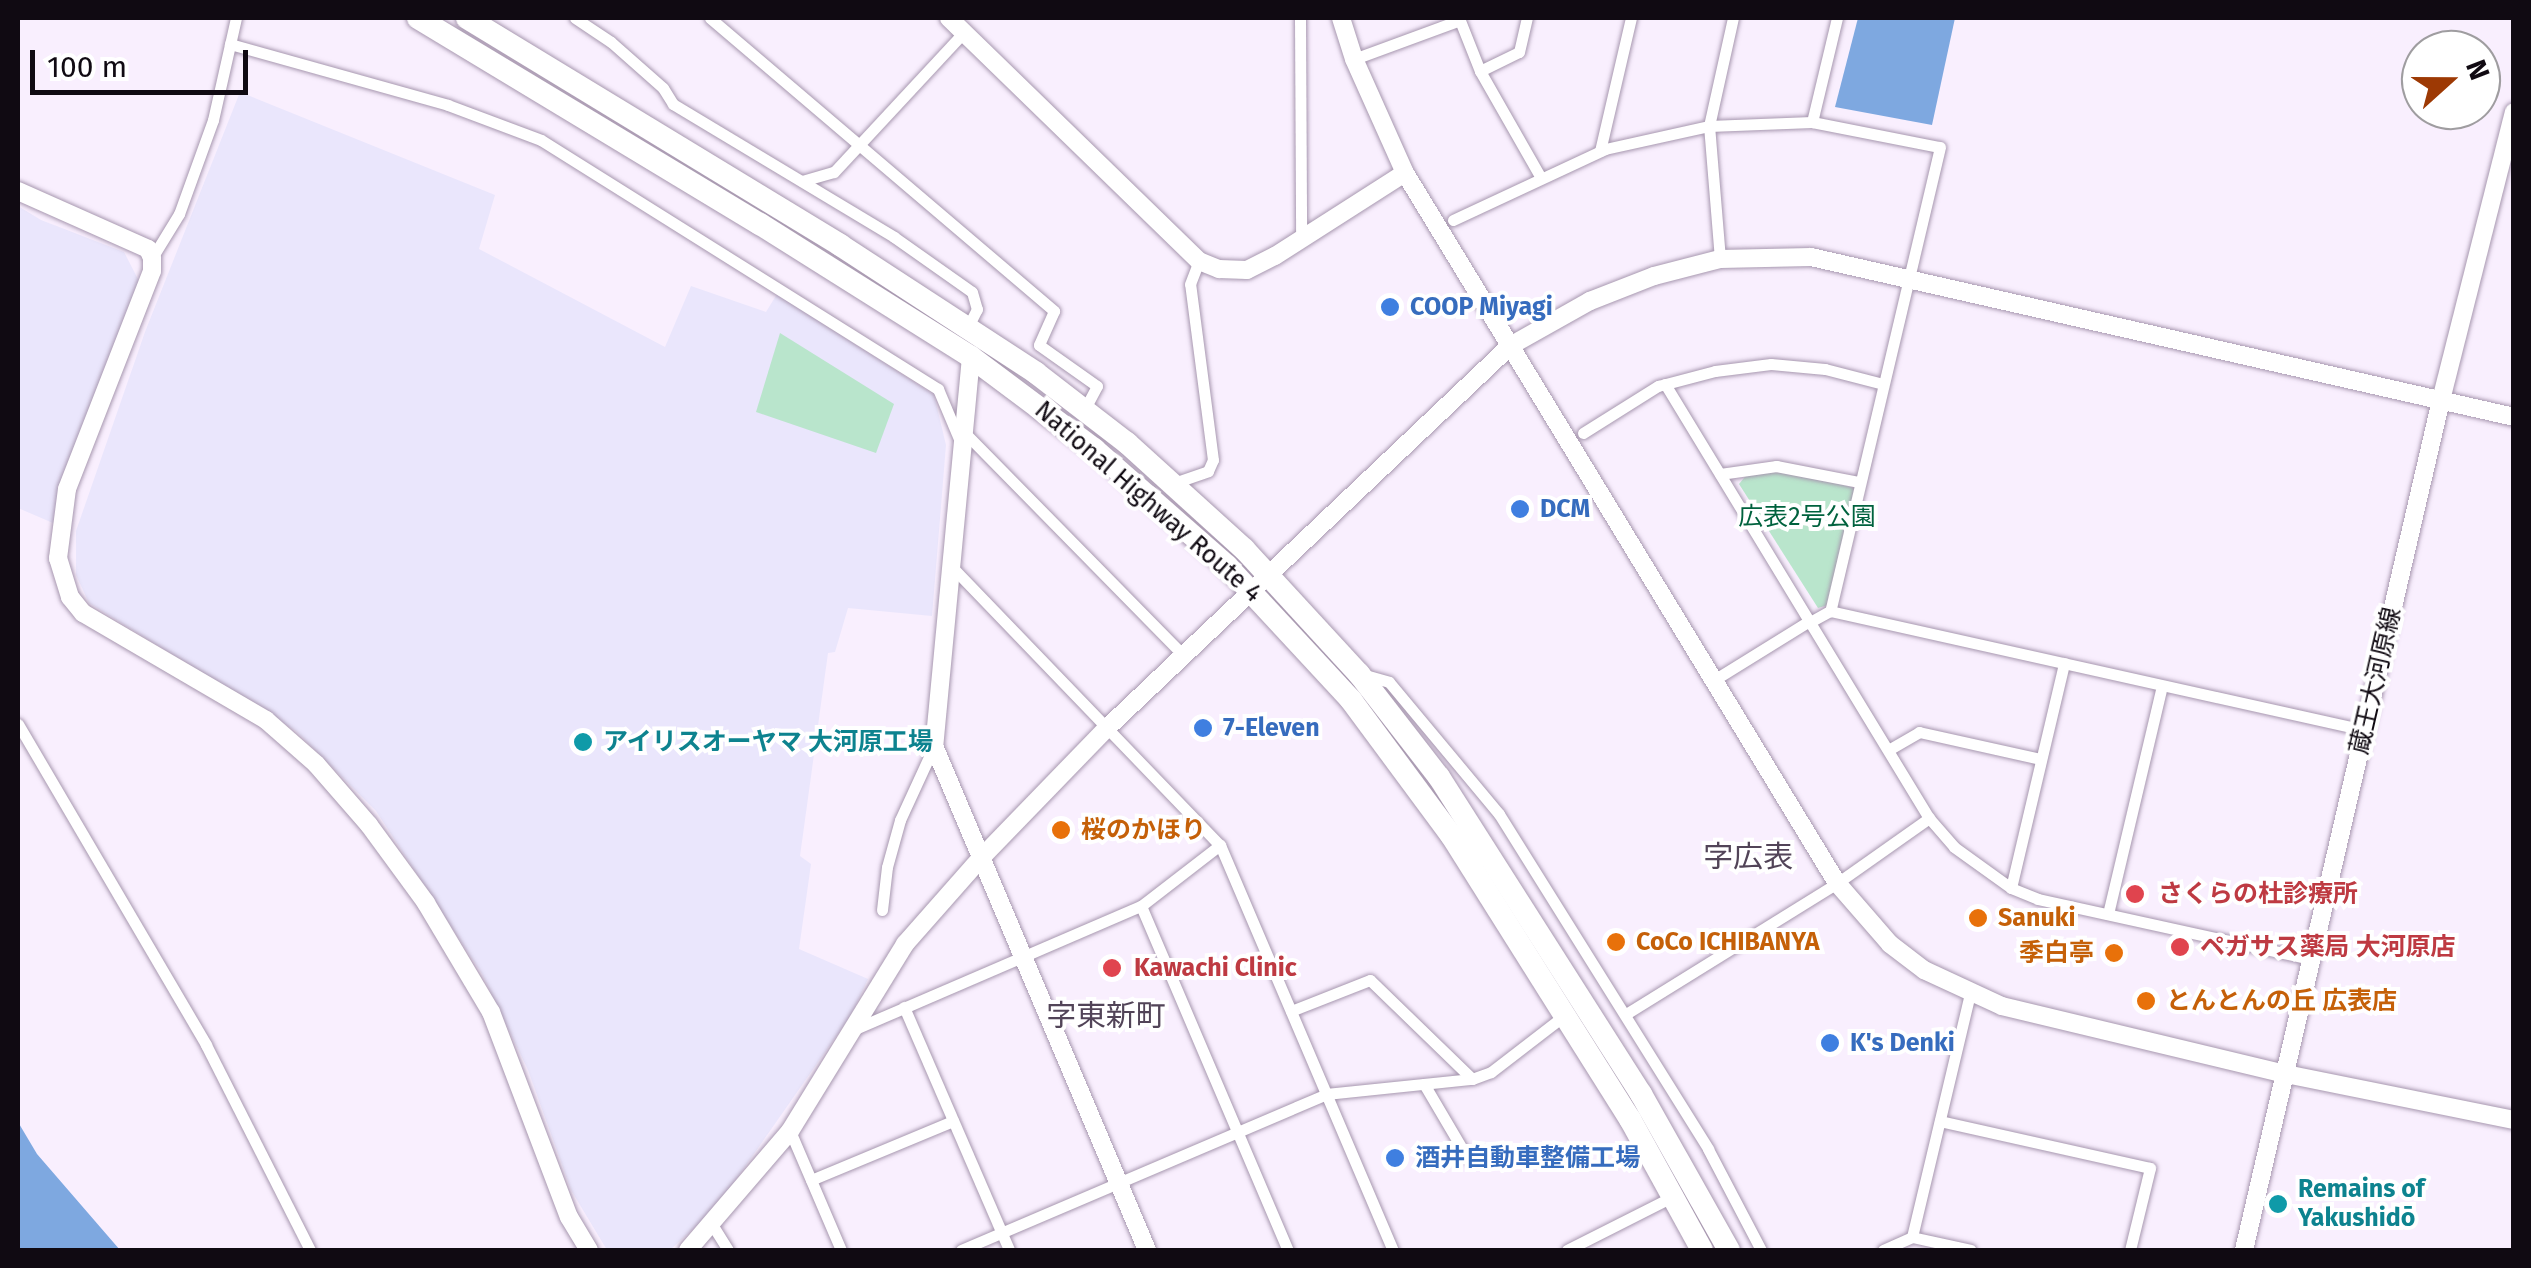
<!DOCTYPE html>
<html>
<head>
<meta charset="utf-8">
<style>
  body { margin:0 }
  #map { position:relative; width:2531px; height:1268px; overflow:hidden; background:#f9effe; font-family:"Fira Sans","Noto Sans JP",sans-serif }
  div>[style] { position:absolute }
  .industrial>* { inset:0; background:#eae6fc }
  .green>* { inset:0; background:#b9e5cc }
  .water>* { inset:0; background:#7ea8e0 }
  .roads { filter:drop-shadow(0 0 2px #a797af) drop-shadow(0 0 2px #a797af) }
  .street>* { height:11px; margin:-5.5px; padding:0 5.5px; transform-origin:5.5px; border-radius:5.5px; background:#fff }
  .secondary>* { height:18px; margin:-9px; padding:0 9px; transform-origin:9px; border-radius:9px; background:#fff }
  .highway>* { height:22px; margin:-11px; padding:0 11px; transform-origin:11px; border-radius:11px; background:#fff }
  .dots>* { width:28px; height:28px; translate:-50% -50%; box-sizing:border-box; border:5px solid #fff; border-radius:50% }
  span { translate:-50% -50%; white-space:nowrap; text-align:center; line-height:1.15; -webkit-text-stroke:8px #fff; paint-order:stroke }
  .shop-label { font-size:25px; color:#366cbe; font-weight:700 }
  .left { translate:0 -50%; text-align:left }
  .street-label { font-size:25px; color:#100a12 }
  .park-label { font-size:25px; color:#00623e }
  .culture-label { font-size:25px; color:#0d838f; font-weight:700 }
  .food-label { font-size:25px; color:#c56008; font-weight:700 }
  .right { translate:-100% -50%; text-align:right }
  .health-label { font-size:25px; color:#be3a42; font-weight:700 }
  .quarter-label { font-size:30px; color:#524458 }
  .frame { position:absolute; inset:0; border:20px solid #100a12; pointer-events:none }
  .north { position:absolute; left:2401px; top:30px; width:100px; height:100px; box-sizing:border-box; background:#fff; border:2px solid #9f9da0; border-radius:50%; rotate:69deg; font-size:28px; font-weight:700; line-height:40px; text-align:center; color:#100a12 }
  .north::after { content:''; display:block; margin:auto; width:35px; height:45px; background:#9d3904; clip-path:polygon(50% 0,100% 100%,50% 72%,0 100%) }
  .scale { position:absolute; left:30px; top:50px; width:218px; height:45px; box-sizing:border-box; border:5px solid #100a12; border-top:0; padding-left:12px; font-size:30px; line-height:35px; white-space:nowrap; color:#100a12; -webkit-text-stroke:8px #fff; paint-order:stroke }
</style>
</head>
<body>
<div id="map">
  <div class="industrial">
    <div style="clip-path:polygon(240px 92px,495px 195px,479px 249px,665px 347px,691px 286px,766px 312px,777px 294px,934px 395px,946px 445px,932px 616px,848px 608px,835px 652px,828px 653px,800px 856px,811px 864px,799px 949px,868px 979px,851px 1015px,716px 1208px,670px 1250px,607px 1250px,571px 1190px,528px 1070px,482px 974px,376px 811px,296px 731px,89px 603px,76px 575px,76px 531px,145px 332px)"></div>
    <div style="clip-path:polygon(18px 206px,41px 220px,124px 252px,139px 281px,53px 523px,18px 508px)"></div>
  </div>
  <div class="green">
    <div style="clip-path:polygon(780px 333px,894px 404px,876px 453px,756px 412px)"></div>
    <div style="clip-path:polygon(1749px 472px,1789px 472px,1855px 488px,1828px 605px,1818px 608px,1739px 484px)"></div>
  </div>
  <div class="water">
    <div style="clip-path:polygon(1858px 18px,1955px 18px,1932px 125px,1835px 107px)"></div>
    <div style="clip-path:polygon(18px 1122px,37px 1154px,120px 1250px,18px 1250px)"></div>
  </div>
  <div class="roads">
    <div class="street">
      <div style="left:575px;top:18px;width:43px;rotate:33.7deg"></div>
      <div style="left:611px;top:42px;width:69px;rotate:41.5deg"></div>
      <div style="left:663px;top:88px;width:19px;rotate:58deg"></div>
      <div style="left:673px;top:104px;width:258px;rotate:31deg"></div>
      <div style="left:894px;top:237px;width:95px;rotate:35.2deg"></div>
      <div style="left:972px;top:292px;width:18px;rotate:74deg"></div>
      <div style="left:977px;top:309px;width:20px;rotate:117deg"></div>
      <div style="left:710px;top:18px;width:452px;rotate:40.4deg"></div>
      <div style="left:1054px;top:311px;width:37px;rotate:114deg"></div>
      <div style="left:1039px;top:345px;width:71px;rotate:35.3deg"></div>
      <div style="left:1097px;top:386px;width:26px;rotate:118deg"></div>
      <div style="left:1300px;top:18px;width:221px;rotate:89.7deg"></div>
      <div style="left:1459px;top:18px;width:57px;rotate:68.4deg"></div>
      <div style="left:1480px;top:71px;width:121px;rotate:60.3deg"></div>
      <div style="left:230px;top:44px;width:226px;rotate:15.6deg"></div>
      <div style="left:448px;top:105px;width:99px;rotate:20.6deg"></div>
      <div style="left:541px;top:140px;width:469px;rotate:32.1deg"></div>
      <div style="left:938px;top:389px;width:62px;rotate:67.2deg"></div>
      <div style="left:1354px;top:59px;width:113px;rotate:-20.2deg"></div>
      <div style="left:1480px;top:71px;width:43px;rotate:-26deg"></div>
      <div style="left:1519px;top:52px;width:35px;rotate:-77deg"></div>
      <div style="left:1812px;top:122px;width:107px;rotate:-76.5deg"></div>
      <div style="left:1600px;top:151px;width:137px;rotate:-76.9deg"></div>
      <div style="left:802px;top:181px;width:33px;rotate:-16deg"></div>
      <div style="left:834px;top:172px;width:191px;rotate:-47.1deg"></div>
      <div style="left:1453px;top:220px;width:168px;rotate:-25deg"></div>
      <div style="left:1605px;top:149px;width:107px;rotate:-12.5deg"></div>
      <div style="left:1709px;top:126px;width:103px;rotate:-2.2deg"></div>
      <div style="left:1812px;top:122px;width:130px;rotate:11.1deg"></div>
      <div style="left:1940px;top:147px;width:477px;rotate:103.3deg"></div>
      <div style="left:152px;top:258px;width:52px;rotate:-58.5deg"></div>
      <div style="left:179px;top:214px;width:100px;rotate:-70.1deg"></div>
      <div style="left:213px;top:120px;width:105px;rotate:-77.3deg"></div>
      <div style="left:1720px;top:259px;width:133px;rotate:-94.7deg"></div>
      <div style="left:1709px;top:126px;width:111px;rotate:-77.5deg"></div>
      <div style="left:1665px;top:384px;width:508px;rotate:58.69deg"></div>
      <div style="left:1929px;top:818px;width:38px;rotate:49deg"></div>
      <div style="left:1954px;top:847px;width:70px;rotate:35.7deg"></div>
      <div style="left:2011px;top:888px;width:29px;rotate:22deg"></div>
      <div style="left:2038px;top:899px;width:279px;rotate:12.4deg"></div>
      <div style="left:1583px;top:433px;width:89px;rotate:-32.1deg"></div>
      <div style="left:1658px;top:386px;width:59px;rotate:-14.7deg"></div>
      <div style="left:1715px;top:371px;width:56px;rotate:-7.1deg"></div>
      <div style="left:1771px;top:364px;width:54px;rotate:5.3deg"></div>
      <div style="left:1825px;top:369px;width:60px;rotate:14.5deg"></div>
      <div style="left:966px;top:434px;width:311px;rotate:45.5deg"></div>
      <div style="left:1720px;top:474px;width:57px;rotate:-8.1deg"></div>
      <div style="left:1776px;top:466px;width:85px;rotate:10.9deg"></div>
      <div style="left:1174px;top:483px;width:36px;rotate:-19deg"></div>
      <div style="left:1208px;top:471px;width:12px;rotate:-66deg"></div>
      <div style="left:1213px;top:460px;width:177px;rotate:-97.4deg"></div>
      <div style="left:1190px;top:284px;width:25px;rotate:-69deg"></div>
      <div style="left:953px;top:568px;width:385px;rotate:46.1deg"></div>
      <div style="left:1220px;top:845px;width:440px;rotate:66.9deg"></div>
      <div style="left:1810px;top:622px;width:23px;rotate:-29deg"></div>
      <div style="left:1830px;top:611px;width:547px;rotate:12.56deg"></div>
      <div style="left:1365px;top:675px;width:25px;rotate:16deg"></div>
      <div style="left:1389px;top:682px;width:172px;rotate:50.2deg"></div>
      <div style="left:1499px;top:814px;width:395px;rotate:58deg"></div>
      <div style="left:1708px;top:1149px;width:114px;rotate:62.3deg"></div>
      <div style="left:1714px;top:680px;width:112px;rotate:-31.8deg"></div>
      <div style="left:18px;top:724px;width:372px;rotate:59.6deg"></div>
      <div style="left:206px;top:1045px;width:230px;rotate:63.1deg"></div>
      <div style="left:1890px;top:749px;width:34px;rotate:-30deg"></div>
      <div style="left:1919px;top:732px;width:125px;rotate:12.5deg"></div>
      <div style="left:2011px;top:888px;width:231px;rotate:-76.7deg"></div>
      <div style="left:1141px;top:906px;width:374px;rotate:66.9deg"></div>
      <div style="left:882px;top:910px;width:43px;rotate:-83.4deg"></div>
      <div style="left:887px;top:867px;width:49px;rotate:-74.5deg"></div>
      <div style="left:900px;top:820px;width:81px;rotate:-65.3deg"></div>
      <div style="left:2108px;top:914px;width:234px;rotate:-76.7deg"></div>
      <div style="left:904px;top:1007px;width:265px;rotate:66.6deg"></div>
      <div style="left:1291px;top:1011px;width:85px;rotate:-21.4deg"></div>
      <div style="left:1370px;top:980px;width:142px;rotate:44.1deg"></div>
      <div style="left:1626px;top:1014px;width:248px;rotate:-31.8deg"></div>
      <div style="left:1837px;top:883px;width:113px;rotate:-35.2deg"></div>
      <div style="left:855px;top:1029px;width:311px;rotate:-23.3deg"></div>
      <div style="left:1141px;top:906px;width:100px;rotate:-37.7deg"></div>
      <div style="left:1424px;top:1084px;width:85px;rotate:59.5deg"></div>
      <div style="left:1940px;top:1121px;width:215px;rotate:12.6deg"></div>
      <div style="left:2150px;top:1168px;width:84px;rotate:103.7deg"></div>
      <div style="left:790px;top:1131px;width:129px;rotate:66.8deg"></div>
      <div style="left:811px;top:1180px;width:154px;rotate:-22.6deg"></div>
      <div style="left:713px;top:1226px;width:28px;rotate:58deg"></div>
      <div style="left:1912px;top:1237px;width:250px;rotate:-76.6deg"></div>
      <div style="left:961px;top:1250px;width:397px;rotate:-23.1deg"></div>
      <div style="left:1326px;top:1094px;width:147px;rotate:-5.9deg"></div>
      <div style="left:1472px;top:1079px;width:20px;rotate:-20deg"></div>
      <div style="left:1491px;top:1072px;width:93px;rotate:-37.6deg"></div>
      <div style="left:1567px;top:1250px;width:120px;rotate:-26.8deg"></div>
      <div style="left:1883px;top:1250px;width:32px;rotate:-24deg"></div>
      <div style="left:1912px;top:1237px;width:60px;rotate:12.4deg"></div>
    </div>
    <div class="secondary">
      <div style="left:949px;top:18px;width:349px;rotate:44.2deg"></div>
      <div style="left:1199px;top:261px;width:22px;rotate:22deg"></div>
      <div style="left:1219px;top:269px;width:28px;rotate:2deg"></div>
      <div style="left:1247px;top:270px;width:31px;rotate:-27deg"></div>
      <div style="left:1275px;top:256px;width:154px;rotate:-32.6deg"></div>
      <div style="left:1341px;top:18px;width:43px;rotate:72.4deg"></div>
      <div style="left:1354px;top:59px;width:125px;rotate:65.9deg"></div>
      <div style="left:1405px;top:173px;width:831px;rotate:58.68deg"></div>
      <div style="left:1837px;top:883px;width:81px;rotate:49deg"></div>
      <div style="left:1890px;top:944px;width:43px;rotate:37.4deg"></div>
      <div style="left:1924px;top:970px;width:86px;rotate:24.8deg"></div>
      <div style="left:2002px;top:1006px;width:292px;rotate:13.5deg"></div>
      <div style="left:2286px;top:1074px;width:233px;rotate:11.4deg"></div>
      <div style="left:18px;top:191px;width:142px;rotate:24deg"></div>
      <div style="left:148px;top:249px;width:10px;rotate:66deg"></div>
      <div style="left:152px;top:258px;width:13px;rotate:90deg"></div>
      <div style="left:152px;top:271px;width:234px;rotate:111.3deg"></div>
      <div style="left:67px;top:489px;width:70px;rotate:97.4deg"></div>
      <div style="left:58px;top:558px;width:41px;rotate:72.9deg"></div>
      <div style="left:70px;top:597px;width:21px;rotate:51deg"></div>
      <div style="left:83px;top:613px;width:212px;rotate:30.3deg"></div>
      <div style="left:266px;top:720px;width:67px;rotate:41.3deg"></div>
      <div style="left:316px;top:764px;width:81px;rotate:49deg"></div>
      <div style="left:369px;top:825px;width:97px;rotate:53.8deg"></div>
      <div style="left:426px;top:903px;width:127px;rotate:59.2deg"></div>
      <div style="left:491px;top:1012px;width:219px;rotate:69.2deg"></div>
      <div style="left:569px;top:1217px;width:39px;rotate:59deg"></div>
      <div style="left:971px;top:357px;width:391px;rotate:95.4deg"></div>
      <div style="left:934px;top:746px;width:547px;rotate:67.09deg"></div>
      <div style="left:688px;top:1250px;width:157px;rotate:-49.4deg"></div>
      <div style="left:790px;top:1131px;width:220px;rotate:-58.4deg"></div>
      <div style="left:905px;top:944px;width:113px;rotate:-48.6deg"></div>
      <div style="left:980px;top:859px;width:182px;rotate:-45.9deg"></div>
      <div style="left:1107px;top:728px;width:555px;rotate:-43.47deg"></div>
      <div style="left:1510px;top:346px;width:92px;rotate:-29.4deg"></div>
      <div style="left:1590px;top:301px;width:69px;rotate:-21.3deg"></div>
      <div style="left:1654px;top:276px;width:68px;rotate:-14.4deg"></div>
      <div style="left:1720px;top:259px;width:91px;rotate:-1.3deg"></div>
      <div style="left:1811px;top:257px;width:721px;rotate:12.82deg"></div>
      <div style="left:2244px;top:1250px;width:873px;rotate:-76.95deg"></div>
      <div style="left:2441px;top:400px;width:297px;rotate:-75.8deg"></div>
    </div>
    <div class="highway">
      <div style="left:418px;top:18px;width:399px;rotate:31.1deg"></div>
      <div style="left:760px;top:224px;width:249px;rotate:32.2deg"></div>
      <div style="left:971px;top:357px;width:154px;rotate:36.8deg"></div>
      <div style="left:1094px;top:449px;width:177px;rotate:41.3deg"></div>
      <div style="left:1227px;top:566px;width:183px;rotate:47.2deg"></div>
      <div style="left:1351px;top:700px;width:168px;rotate:53.5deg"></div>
      <div style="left:1451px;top:835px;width:336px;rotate:57.8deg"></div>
      <div style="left:1630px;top:1119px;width:149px;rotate:61.2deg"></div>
      <div style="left:467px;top:18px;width:437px;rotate:31.3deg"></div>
      <div style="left:840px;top:245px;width:234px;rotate:33.1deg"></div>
      <div style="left:1036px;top:373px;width:115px;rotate:37.6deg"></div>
      <div style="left:1127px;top:443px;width:158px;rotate:42.2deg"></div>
      <div style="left:1244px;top:549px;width:170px;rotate:47.4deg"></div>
      <div style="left:1359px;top:674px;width:130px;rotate:52.2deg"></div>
      <div style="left:1439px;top:777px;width:376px;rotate:57.5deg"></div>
      <div style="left:1641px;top:1094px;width:179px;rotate:60.6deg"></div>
    </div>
  </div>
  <div class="dots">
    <div style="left:1390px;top:307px;background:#3f7fe0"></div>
    <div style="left:1520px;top:509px;background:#3f7fe0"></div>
    <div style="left:1203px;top:728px;background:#3f7fe0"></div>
    <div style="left:583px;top:742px;background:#0f9aa8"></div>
    <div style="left:1061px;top:830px;background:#e8710a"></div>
    <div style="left:2135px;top:894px;background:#e0444e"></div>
    <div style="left:1978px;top:918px;background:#e8710a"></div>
    <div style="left:1616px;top:942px;background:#e8710a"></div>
    <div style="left:2180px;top:947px;background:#e0444e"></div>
    <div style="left:2114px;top:953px;background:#e8710a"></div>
    <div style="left:1112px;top:968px;background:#e0444e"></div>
    <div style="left:2146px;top:1001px;background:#e8710a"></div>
    <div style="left:1830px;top:1043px;background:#3f7fe0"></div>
    <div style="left:1395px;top:1158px;background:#3f7fe0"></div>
    <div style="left:2278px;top:1204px;background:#0f9aa8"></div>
  </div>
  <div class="shop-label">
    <span class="left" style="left:1410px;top:307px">COOP Miyagi</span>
    <span class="left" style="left:1540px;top:509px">DCM</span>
    <span class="left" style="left:1223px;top:728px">7-Eleven</span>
    <span class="left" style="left:1850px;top:1043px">K's Denki</span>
    <span class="left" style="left:1415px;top:1158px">酒井自動車整備工場</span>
  </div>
  <div class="street-label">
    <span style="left:1148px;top:502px;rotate:41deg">National Highway Route 4</span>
    <span style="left:2376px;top:681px;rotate:-77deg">蔵王大河原線</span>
  </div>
  <div class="park-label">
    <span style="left:1807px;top:517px">広表2号公園</span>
  </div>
  <div class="culture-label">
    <span class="left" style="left:603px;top:742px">アイリスオーヤマ 大河原工場</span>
    <span class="left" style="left:2298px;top:1204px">Remains of<br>Yakushidō</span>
  </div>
  <div class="food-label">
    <span class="left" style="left:1081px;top:830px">桜のかほり</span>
    <span class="left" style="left:1998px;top:918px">Sanuki</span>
    <span class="left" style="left:1636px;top:942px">CoCo ICHIBANYA</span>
    <span class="right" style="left:2094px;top:953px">季白亭</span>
    <span class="left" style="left:2166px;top:1001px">とんとんの丘 広表店</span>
  </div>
  <div class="health-label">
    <span class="left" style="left:2158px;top:894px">さくらの杜診療所</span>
    <span class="left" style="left:2200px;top:947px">ペガサス薬局 大河原店</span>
    <span class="left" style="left:1134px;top:968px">Kawachi Clinic</span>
  </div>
  <div class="quarter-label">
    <span style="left:1748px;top:857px">字広表</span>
    <span style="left:1106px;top:1016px">字東新町</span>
  </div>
  <div class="frame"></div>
  <div class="north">N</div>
  <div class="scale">100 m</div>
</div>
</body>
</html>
